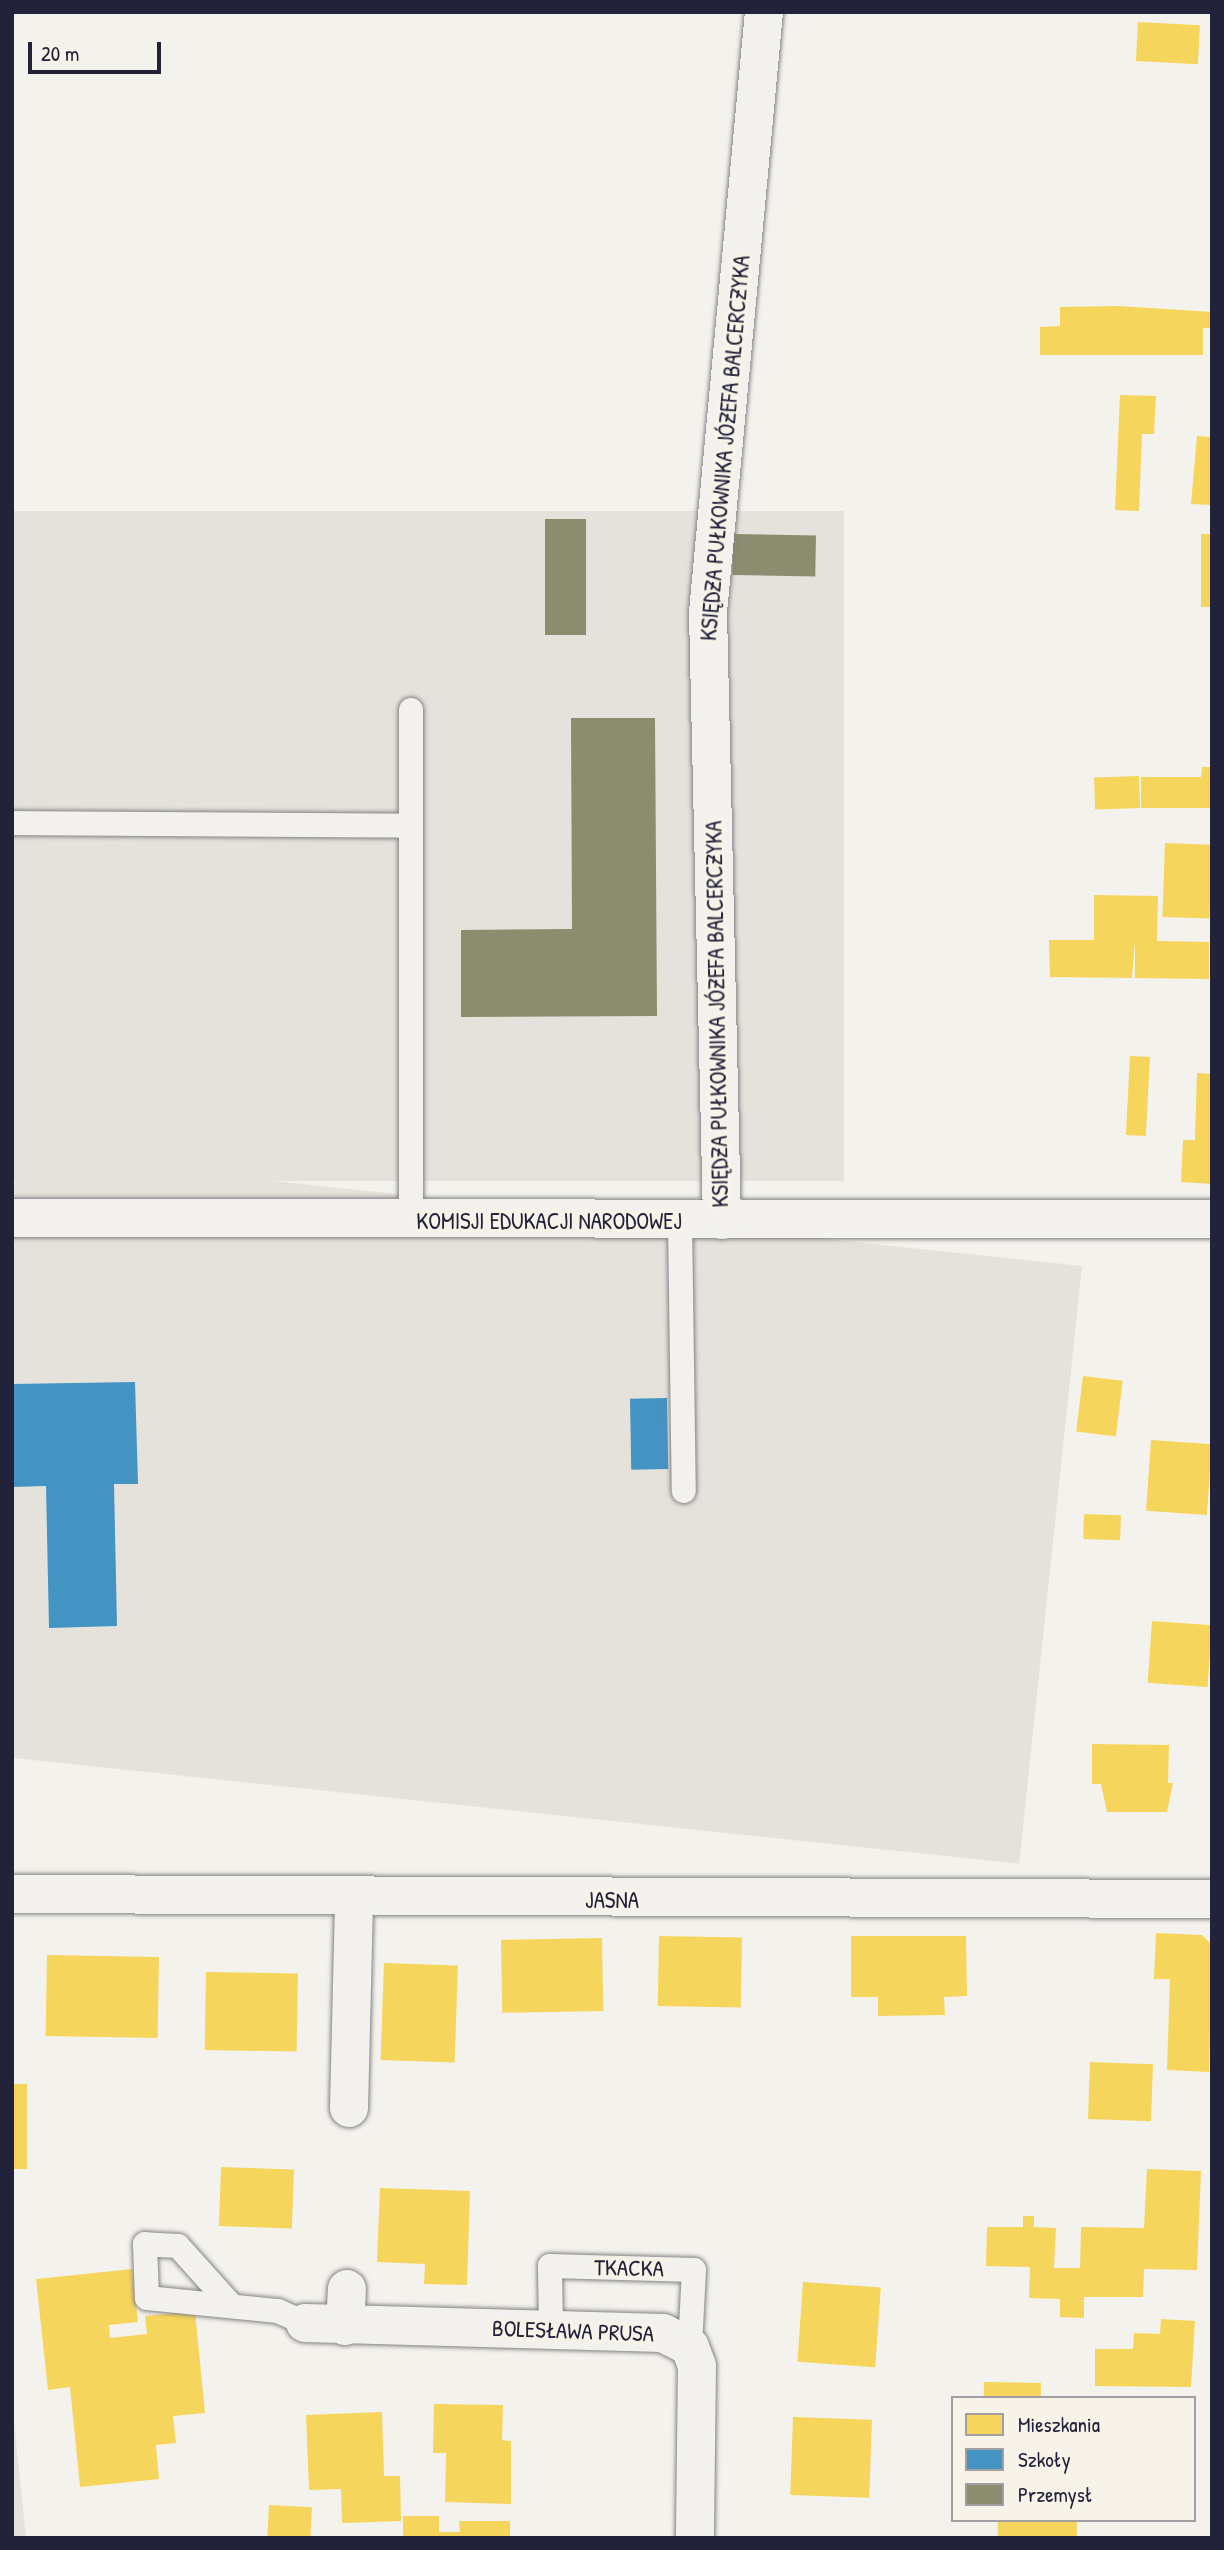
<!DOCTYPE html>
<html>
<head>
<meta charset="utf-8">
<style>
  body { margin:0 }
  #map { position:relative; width:1224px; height:2550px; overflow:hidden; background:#f4f2ec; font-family:"Patrick Hand",sans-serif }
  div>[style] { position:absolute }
  .built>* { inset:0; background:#e5e2dc; transform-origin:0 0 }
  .homes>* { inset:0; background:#f6d55c; transform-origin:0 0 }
  .schools>* { inset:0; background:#4393c3; transform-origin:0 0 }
  .industry>* { inset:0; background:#8c8c6e; transform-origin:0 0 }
  .roads { filter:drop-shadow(0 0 2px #858486) drop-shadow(0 0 2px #858486) }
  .service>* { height:24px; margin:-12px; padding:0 12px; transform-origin:12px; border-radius:12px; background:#f2f1ed }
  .minor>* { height:38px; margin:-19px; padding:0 19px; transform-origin:19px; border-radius:19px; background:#f2f1ed }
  span { translate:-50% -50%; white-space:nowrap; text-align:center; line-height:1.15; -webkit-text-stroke:7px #f7f3e8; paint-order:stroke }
  .street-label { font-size:23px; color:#22223b }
  .frame { position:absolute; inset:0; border:14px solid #22223b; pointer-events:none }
  .legend { position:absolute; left:951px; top:2396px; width:245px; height:126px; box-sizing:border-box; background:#f7f3e8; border:2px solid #a29fa3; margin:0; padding:9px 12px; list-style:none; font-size:21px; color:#22223b }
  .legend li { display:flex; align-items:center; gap:14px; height:35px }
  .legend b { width:35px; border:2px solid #a29fa3 }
  .scale { position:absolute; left:28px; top:42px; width:133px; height:32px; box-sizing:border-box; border:4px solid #22223b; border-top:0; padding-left:9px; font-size:21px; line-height:24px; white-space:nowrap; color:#22223b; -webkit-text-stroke:5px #f7f3e8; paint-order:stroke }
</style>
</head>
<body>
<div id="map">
  <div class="built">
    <div style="left:844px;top:511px;width:670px;height:832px;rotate:90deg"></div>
    <div style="left:1082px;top:1266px;width:601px;height:1070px;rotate:96deg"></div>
    <div style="clip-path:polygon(12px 2402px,26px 2538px,12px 2538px)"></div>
  </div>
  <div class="homes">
    <div style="left:1138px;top:22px;width:62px;height:39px;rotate:3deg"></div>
    <div style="clip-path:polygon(1119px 306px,1212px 312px,1212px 328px,1203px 328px,1203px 355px,1040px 355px,1040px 327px,1060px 326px,1060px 307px)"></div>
    <div style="clip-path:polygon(1120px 395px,1156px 396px,1154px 434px,1142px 434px,1139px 511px,1115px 510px)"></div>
    <div style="clip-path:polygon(1197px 436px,1212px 437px,1212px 505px,1191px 504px)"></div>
    <div style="left:1201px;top:534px;width:11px;height:73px"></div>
    <div style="clip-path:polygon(1202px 767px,1212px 767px,1212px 808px,1141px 808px,1141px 777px,1201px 777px)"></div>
    <div style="left:1139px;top:776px;width:32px;height:45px;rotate:88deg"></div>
    <div style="left:1165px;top:843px;width:47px;height:74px;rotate:2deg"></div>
    <div style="clip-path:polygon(1094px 895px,1158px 896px,1157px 941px,1209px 942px,1209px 979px,1135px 978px,1135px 940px,1132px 978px,1050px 977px,1049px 940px,1094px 940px)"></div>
    <div style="left:1130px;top:1056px;width:20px;height:79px;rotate:3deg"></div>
    <div style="clip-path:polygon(1197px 1073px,1212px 1074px,1212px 1184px,1181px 1182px,1183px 1140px,1195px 1140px)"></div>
    <div style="left:1083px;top:1376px;width:40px;height:56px;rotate:7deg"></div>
    <div style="left:1151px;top:1440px;width:61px;height:71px;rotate:4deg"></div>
    <div style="left:1084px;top:1514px;width:37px;height:25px;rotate:2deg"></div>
    <div style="left:1152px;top:1621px;width:60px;height:62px;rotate:4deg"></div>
    <div style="clip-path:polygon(1092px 1744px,1169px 1745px,1168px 1783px,1173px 1783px,1167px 1812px,1107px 1812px,1101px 1784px,1092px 1784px)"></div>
    <div style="clip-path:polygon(1156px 1933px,1202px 1935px,1212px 1945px,1209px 2072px,1167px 2070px,1170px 1979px,1154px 1979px)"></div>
    <div style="left:659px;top:1936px;width:83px;height:70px;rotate:1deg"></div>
    <div style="clip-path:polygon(851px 1936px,966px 1936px,967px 1996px,944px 1997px,945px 2015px,878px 2016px,878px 1997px,851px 1997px)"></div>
    <div style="left:602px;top:1938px;width:73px;height:101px;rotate:89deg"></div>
    <div style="left:47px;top:1955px;width:112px;height:81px;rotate:1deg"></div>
    <div style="left:384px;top:1963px;width:74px;height:97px;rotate:2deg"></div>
    <div style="left:206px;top:1972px;width:92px;height:78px;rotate:1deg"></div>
    <div style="left:1090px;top:2062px;width:63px;height:57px;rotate:2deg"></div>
    <div style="left:12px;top:2084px;width:15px;height:85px"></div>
    <div style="left:221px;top:2167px;width:73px;height:59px;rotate:2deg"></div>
    <div style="clip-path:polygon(1147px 2169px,1201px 2171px,1197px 2270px,1144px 2269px,1143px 2297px,1084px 2297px,1084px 2318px,1060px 2317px,1060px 2299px,1029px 2298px,1030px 2267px,986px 2266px,987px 2227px,1023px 2227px,1023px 2216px,1034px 2216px,1034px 2227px,1056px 2228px,1054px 2268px,1080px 2268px,1081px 2227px,1144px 2228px)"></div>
    <div style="clip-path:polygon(380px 2188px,470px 2191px,467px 2285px,424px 2284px,425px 2264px,377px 2262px)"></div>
    <div style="clip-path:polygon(132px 2269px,138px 2322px,109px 2325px,110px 2338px,147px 2334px,145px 2316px,195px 2311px,205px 2413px,173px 2416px,176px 2443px,156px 2445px,159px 2479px,80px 2487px,70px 2387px,48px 2390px,36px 2279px)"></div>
    <div style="left:803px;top:2282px;width:78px;height:80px;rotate:4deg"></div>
    <div style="clip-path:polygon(1161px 2319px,1195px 2321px,1191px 2387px,1095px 2386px,1095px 2349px,1133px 2349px,1134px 2333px,1160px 2334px)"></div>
    <div style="left:984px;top:2382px;width:57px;height:16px;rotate:1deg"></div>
    <div style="clip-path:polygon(434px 2404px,503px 2405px,502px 2440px,511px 2441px,511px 2504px,445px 2502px,446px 2453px,433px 2453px)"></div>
    <div style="clip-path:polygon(382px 2412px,384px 2476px,400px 2476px,401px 2521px,342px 2523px,341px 2489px,309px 2490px,306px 2415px)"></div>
    <div style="left:793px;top:2417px;width:79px;height:78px;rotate:2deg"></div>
    <div style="left:269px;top:2505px;width:43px;height:33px;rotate:3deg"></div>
    <div style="clip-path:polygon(403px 2516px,439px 2516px,439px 2532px,460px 2532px,459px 2521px,510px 2521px,510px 2538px,403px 2538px)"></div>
    <div style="left:998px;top:2520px;width:79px;height:18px;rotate:1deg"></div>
  </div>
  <div class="schools">
    <div style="clip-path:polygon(135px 1382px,138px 1484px,114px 1484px,117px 1626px,49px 1628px,46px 1486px,12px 1487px,12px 1384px)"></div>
    <div style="left:667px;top:1398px;width:71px;height:37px;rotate:89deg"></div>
  </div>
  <div class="industry">
    <div style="left:586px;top:519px;width:116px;height:41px;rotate:90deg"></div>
    <div style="left:733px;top:534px;width:83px;height:41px;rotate:1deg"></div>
    <div style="clip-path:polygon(571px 718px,655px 718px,657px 1016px,461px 1017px,461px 930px,572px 929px)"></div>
  </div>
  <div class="roads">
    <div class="service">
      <div style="left:12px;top:823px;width:399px;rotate:0.4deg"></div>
      <div style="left:680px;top:1220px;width:271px;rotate:89.2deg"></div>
      <div style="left:411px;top:1221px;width:511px;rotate:-90deg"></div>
      <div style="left:231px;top:2305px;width:79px;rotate:-131.9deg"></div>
      <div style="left:178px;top:2246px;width:33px;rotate:-177deg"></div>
      <div style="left:145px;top:2244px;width:54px;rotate:87.9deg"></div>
      <div style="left:147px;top:2298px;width:132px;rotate:5.7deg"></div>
      <div style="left:278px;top:2311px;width:30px;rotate:24deg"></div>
      <div style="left:551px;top:2330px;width:64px;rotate:-90.9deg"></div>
      <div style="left:550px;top:2266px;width:144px;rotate:1.6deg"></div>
      <div style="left:694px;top:2270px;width:77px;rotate:93deg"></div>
    </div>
    <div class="minor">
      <div style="left:12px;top:1218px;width:1200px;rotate:0.05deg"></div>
      <div style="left:722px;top:1220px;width:608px;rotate:-91.32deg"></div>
      <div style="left:708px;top:612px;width:603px;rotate:-84.67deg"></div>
      <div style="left:12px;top:1894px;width:1200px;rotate:0.24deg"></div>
      <div style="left:349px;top:2108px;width:210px;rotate:-88.6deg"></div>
      <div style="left:305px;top:2323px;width:358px;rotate:1.6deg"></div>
      <div style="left:663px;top:2333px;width:30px;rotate:27deg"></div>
      <div style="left:690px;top:2347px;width:20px;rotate:70deg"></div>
      <div style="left:697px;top:2366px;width:172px;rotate:90.7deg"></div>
      <div style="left:345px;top:2326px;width:37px;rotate:-87deg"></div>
    </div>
  </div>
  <div class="street-label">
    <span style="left:725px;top:448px;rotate:-85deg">KSIĘDZA PUŁKOWNIKA JÓZEFA BALCERCZYKA</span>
    <span style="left:717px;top:1014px;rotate:-91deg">KSIĘDZA PUŁKOWNIKA JÓZEFA BALCERCZYKA</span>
    <span style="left:549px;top:1221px">KOMISJI EDUKACJI NARODOWEJ</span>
    <span style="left:612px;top:1900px">JASNA</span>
    <span style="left:629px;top:2268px;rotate:1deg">TKACKA</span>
    <span style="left:573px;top:2331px;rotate:2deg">BOLESŁAWA PRUSA</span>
  </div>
  <div class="frame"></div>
  <ul class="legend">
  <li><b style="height:19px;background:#f6d55c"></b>Mieszkania</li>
  <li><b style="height:19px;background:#4393c3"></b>Szkoły</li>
  <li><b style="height:19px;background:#8c8c6e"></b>Przemysł</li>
  </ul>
  <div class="scale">20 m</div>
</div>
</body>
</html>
